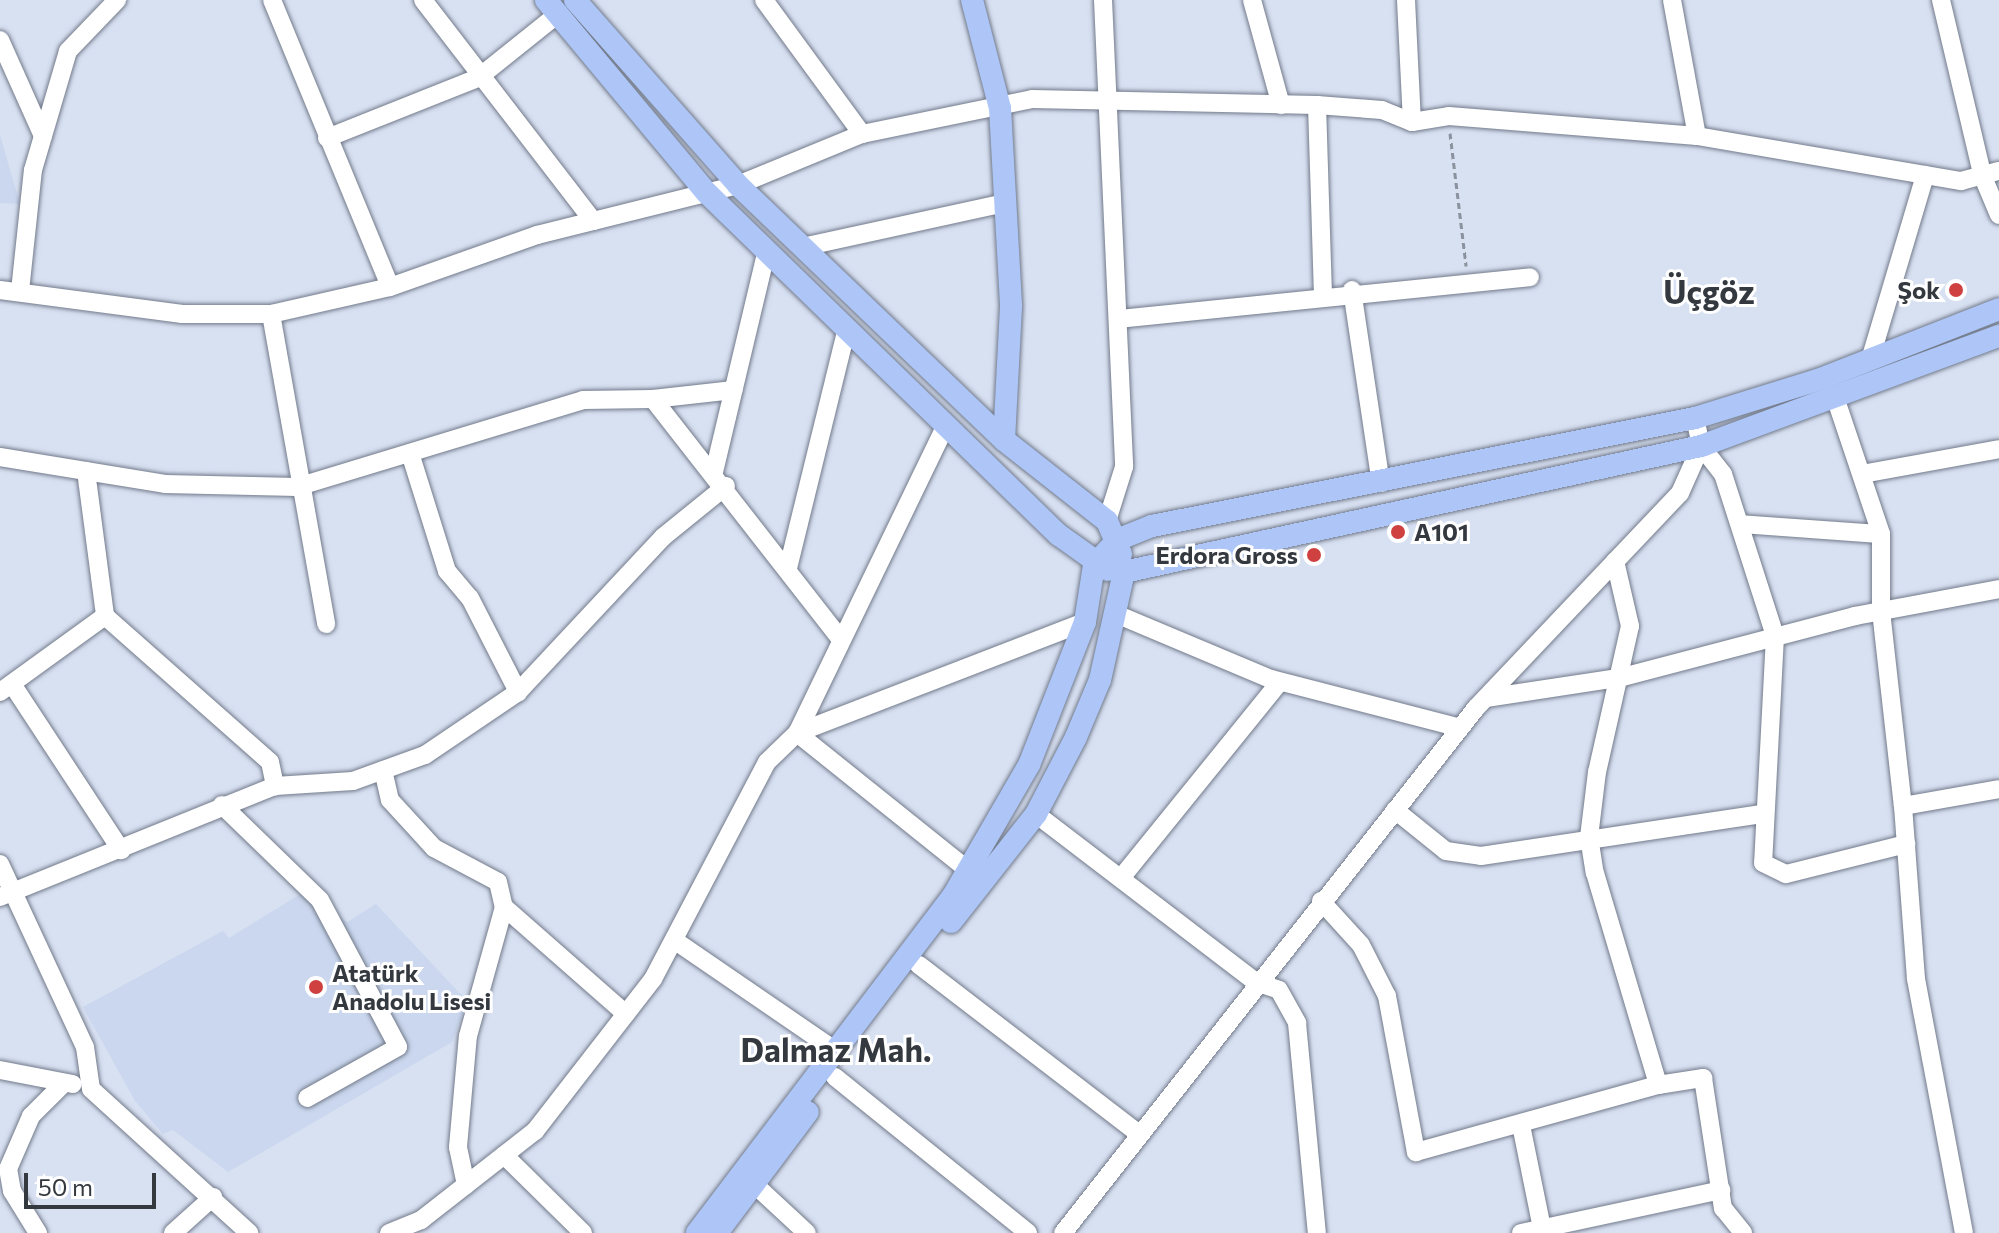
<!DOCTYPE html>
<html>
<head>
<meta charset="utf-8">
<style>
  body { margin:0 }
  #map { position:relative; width:1999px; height:1233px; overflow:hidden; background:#d8e1f2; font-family:Commissioner,sans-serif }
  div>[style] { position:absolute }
  .built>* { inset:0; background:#cad7ee }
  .path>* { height:3px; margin-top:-1.5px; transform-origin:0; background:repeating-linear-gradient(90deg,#8b919d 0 6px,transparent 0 10px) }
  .roads { filter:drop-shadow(0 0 2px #727a8a) drop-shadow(0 0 2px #727a8a) }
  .minor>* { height:18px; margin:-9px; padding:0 9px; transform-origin:9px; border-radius:9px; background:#fff }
  .major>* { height:22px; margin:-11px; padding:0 11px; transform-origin:11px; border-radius:11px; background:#adc6f7 }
  .dots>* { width:22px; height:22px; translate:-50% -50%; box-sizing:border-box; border:4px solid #fff; border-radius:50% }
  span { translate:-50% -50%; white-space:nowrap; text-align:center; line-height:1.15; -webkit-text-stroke:6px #fff; paint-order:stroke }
  .poi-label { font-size:24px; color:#34383f; font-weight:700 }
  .right { translate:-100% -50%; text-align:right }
  .left { translate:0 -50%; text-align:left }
  .district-label { font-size:32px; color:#34383f; font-weight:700 }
  .scale { position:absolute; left:24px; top:1173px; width:132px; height:36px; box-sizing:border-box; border:4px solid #34383f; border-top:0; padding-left:10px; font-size:24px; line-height:28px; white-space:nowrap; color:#34383f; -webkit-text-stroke:6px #fff; paint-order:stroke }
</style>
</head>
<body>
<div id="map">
  <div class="built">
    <div style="clip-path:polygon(0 135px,20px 204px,0 203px)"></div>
    <div style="clip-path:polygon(302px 893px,347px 922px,376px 904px,467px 1001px,452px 1042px,228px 1172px,173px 1130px,163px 1134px,135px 1101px,83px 1007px,223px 931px,229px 938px)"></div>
  </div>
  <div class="path">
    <div style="left:1450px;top:133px;width:134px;rotate:83.1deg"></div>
  </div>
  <div class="roads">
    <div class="minor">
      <div style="left:272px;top:0;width:310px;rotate:67.6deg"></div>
      <div style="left:423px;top:0;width:279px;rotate:52.4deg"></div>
      <div style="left:764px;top:0;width:166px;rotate:53.8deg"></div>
      <div style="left:1103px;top:0;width:467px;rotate:87.4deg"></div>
      <div style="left:1124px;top:467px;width:57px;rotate:107.5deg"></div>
      <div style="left:1252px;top:0;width:109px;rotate:74.6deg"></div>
      <div style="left:1406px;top:0;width:122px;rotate:87.2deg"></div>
      <div style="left:1672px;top:0;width:138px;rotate:79.6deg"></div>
      <div style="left:1941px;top:0;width:182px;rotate:76.7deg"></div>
      <div style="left:1983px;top:177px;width:41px;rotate:67.2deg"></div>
      <div style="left:0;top:40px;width:105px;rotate:65.9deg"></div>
      <div style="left:1317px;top:105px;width:188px;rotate:88.2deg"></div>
      <div style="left:327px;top:138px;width:162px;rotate:-21.7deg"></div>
      <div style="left:478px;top:78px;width:102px;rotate:-38.7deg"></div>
      <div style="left:803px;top:247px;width:207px;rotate:-12.3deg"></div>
      <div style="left:0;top:290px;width:184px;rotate:7.5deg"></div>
      <div style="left:182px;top:314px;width:89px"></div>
      <div style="left:271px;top:314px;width:122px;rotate:-12.8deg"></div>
      <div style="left:390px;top:287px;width:156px;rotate:-19.5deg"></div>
      <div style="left:537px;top:235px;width:207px;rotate:-14deg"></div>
      <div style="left:738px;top:185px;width:134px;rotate:-22.4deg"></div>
      <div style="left:862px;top:134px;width:174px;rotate:-11.6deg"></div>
      <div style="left:1032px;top:99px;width:285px;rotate:1.2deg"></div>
      <div style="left:1317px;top:105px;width:65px;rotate:4.4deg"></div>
      <div style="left:1382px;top:110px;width:32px;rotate:22deg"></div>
      <div style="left:1412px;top:122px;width:37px;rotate:-9deg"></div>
      <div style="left:1449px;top:116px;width:249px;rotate:4.6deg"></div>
      <div style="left:1697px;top:136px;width:268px;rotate:9.7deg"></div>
      <div style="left:1961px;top:181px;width:39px;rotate:-15deg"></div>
      <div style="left:1352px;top:290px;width:195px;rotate:81.5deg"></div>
      <div style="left:20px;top:291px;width:122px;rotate:-83.9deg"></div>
      <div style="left:33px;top:170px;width:124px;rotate:-73.6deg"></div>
      <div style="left:68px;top:51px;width:71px;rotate:-46.1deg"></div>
      <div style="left:271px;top:314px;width:315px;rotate:79.9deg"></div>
      <div style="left:1119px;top:319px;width:413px;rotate:-5.8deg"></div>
      <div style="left:1870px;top:360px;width:193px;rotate:-73.4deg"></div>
      <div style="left:653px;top:399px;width:81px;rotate:-6.4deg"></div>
      <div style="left:1836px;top:400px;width:141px;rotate:71.4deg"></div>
      <div style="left:1881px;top:534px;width:77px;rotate:90deg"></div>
      <div style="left:1881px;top:611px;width:196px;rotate:83.6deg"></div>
      <div style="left:1903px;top:806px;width:97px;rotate:-10deg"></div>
      <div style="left:946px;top:425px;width:342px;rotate:115.8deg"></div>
      <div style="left:797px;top:733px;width:219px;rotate:38.7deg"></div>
      <div style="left:1701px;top:446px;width:36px;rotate:52deg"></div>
      <div style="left:1723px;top:474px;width:170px;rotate:72.2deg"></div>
      <div style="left:1775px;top:636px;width:227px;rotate:93deg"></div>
      <div style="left:1763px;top:863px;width:25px;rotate:26deg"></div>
      <div style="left:1786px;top:874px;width:124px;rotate:-14deg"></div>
      <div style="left:410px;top:453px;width:124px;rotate:72.6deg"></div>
      <div style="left:447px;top:571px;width:35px;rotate:50deg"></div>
      <div style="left:470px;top:598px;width:106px;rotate:62.9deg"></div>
      <div style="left:0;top:457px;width:167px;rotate:9.3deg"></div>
      <div style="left:165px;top:484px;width:132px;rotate:1.3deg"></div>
      <div style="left:297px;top:487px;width:299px;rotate:-16.9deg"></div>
      <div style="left:583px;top:400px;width:70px;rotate:-0.8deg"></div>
      <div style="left:653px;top:399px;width:303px;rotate:52deg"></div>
      <div style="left:86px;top:471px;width:146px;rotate:82.5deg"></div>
      <div style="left:714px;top:472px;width:228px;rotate:-76.6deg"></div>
      <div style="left:1862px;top:474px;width:139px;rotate:-10.3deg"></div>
      <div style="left:1740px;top:524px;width:141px;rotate:4.1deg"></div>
      <div style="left:1615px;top:561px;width:67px;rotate:77deg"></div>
      <div style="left:1630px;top:626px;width:150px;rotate:102.7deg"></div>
      <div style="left:1597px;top:772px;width:65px;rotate:97deg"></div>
      <div style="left:1589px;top:837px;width:36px;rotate:81deg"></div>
      <div style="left:1595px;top:873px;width:221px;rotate:73.4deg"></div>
      <div style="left:1658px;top:1085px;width:46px;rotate:-8.8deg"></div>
      <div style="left:1703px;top:1078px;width:132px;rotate:81.3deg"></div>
      <div style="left:1723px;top:1208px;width:32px;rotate:51deg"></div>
      <div style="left:788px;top:568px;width:247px;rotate:-76.2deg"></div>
      <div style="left:1116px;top:614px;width:168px;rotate:22.8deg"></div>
      <div style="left:1271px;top:679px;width:195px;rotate:14.5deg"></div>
      <div style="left:12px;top:684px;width:199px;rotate:56.7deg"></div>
      <div style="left:0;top:692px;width:130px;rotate:-35.9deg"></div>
      <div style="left:105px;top:616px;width:220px;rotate:41.5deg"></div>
      <div style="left:270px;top:762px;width:25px;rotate:78deg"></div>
      <div style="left:1486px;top:698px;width:134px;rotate:-8.6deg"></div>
      <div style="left:1619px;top:678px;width:244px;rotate:-14.7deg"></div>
      <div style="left:1855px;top:616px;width:147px;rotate:-10.6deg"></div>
      <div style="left:383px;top:770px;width:31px;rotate:77deg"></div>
      <div style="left:390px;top:800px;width:65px;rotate:47.5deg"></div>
      <div style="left:434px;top:848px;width:72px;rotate:28deg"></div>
      <div style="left:498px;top:882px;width:26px;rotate:77deg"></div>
      <div style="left:504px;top:907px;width:162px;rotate:41.3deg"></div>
      <div style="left:222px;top:805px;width:136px;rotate:44.1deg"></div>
      <div style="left:320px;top:900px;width:166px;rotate:62deg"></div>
      <div style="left:398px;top:1047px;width:104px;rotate:150.7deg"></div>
      <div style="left:1903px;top:806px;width:173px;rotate:85.7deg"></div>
      <div style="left:1916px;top:979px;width:258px;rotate:79.3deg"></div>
      <div style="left:1395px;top:810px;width:65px;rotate:38.8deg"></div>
      <div style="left:1446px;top:851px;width:35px;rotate:8deg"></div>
      <div style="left:1481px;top:856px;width:284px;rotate:-8.5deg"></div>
      <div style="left:1036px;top:814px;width:277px;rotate:37.4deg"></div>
      <div style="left:1256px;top:982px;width:24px;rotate:19deg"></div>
      <div style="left:1279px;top:990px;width:38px;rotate:61deg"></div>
      <div style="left:1297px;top:1023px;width:211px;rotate:84.6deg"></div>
      <div style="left:0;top:864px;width:202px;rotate:65.1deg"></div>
      <div style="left:85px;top:1047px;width:42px;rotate:81.9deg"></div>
      <div style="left:91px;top:1089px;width:214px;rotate:42.3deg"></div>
      <div style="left:1121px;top:878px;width:252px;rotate:-51deg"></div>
      <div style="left:0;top:897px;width:297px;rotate:-22deg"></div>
      <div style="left:275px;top:786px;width:78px;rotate:-3.7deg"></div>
      <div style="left:353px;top:781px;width:77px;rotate:-19.9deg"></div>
      <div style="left:425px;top:755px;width:112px;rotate:-34.1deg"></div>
      <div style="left:518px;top:692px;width:212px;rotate:-46.9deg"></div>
      <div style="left:663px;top:537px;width:81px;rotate:-39deg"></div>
      <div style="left:1321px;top:901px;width:59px;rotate:47.7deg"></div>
      <div style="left:1361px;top:945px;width:57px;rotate:63deg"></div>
      <div style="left:1387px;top:996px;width:159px;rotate:79.5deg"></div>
      <div style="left:1416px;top:1152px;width:251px;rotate:-15.5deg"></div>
      <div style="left:674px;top:940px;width:196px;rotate:34.4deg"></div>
      <div style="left:919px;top:965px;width:276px;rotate:37.5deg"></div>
      <div style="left:0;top:1070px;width:74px;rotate:10.9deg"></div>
      <div style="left:835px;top:1077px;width:248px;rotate:38.9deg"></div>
      <div style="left:1521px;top:1125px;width:105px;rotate:78.5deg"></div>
      <div style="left:504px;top:1155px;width:111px;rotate:44.6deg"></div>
      <div style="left:754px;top:1184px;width:72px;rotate:42.8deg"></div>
      <div style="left:466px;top:1185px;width:39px;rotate:-102deg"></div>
      <div style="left:458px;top:1147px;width:111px;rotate:-84.9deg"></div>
      <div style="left:468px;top:1036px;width:134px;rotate:-74.4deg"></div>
      <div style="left:38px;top:1233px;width:49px;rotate:-121.8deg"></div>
      <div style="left:12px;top:1191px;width:22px;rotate:-100deg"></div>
      <div style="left:8px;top:1169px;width:58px;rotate:-66.5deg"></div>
      <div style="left:31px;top:1116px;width:47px;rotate:-45deg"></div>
      <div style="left:173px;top:1233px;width:54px;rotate:-42deg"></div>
      <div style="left:389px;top:1233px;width:35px;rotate:-22deg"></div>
      <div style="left:421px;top:1220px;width:145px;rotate:-38deg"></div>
      <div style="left:535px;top:1131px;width:192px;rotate:-52.2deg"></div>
      <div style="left:653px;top:979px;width:245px;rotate:-62.3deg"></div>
      <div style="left:767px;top:762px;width:42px;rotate:-44deg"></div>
      <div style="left:797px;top:733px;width:309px;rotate:-21.1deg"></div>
      <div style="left:1063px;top:1233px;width:668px;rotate:-51.81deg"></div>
      <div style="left:1476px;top:708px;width:296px;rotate:-46.5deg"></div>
      <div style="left:1680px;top:493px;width:51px;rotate:-65.9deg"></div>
      <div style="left:1701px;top:446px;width:29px;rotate:-102deg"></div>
      <div style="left:1521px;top:1233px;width:205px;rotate:-12.1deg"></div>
    </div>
    <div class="major">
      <div style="left:546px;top:0;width:251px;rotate:50.2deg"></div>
      <div style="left:707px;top:193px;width:491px;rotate:44.2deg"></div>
      <div style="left:1059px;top:535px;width:60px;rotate:35.5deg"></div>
      <div style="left:575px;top:0;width:247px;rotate:48.6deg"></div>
      <div style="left:738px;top:185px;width:368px;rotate:43.8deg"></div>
      <div style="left:1004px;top:440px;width:131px;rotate:38.2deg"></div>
      <div style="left:1107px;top:521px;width:36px;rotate:67deg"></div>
      <div style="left:972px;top:0;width:112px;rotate:75.5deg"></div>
      <div style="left:1000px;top:108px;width:199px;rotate:86.8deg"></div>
      <div style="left:1011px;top:307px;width:133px;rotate:93deg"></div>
      <div style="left:951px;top:922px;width:137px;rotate:-51.8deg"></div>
      <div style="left:1036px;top:814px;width:87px;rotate:-62.5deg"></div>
      <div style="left:1076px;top:737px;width:62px;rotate:-67.2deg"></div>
      <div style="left:1100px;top:680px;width:111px;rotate:-77.5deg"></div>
      <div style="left:1124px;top:572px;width:591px;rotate:-12.32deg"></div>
      <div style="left:1701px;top:446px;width:318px;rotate:-20.3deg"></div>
      <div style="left:697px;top:1233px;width:423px;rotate:-52.8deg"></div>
      <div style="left:953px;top:896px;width:151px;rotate:-59.9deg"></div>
      <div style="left:1029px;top:765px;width:154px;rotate:-68.6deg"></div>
      <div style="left:1085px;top:622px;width:58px;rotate:-81deg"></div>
      <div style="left:1094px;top:565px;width:34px;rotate:-47deg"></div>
      <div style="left:1117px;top:540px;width:38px;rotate:-22deg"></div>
      <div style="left:1152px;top:526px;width:554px;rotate:-11.25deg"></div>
      <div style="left:1695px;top:418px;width:129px;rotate:-17.2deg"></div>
      <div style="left:1818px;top:380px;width:194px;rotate:-21.4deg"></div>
      <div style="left:717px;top:1233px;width:151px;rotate:-53.1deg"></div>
    </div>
  </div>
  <div class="dots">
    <div style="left:1956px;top:290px;background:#cf4041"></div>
    <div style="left:1398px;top:532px;background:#cf4041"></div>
    <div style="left:1314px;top:555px;background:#cf4041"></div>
    <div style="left:316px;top:987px;background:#cf4041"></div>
  </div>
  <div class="poi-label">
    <span class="right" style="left:1940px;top:290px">Şok</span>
    <span class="left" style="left:1414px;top:532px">A101</span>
    <span class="right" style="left:1298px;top:555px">Erdora Gross</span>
    <span class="left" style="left:332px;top:987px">Atatürk<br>Anadolu Lisesi</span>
  </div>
  <div class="district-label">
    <span style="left:1709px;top:291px">Üçgöz</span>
    <span style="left:836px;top:1049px">Dalmaz Mah.</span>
  </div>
  <div class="scale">50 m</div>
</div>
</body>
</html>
